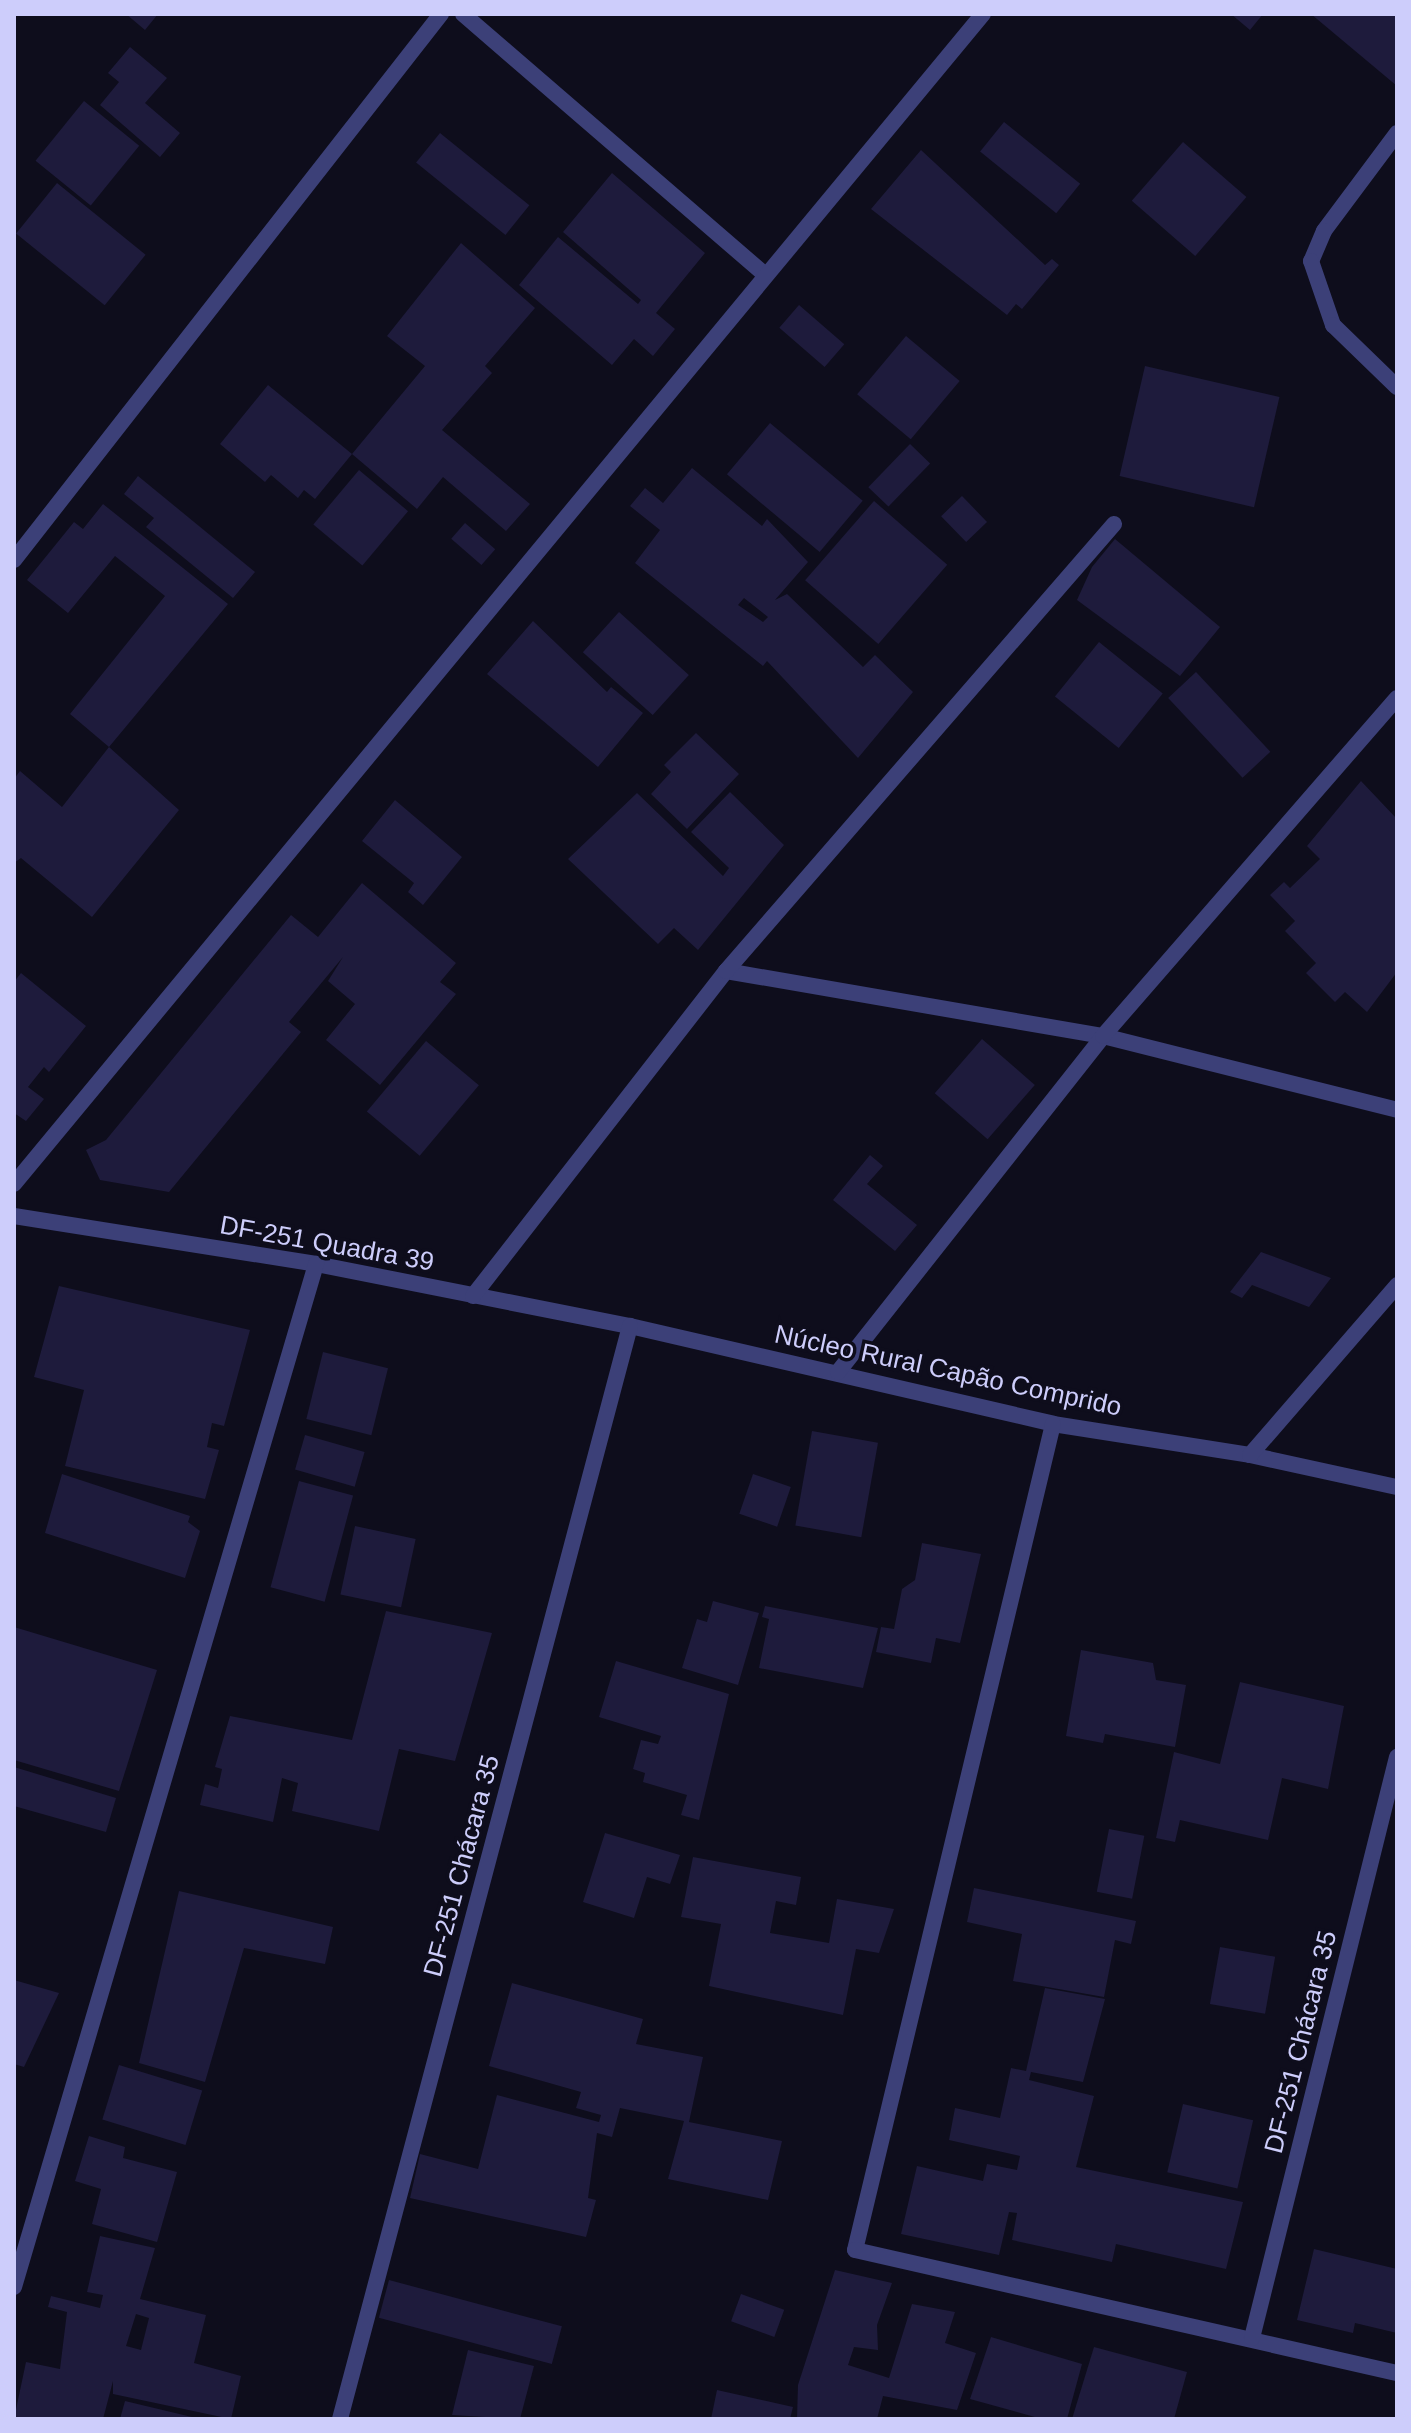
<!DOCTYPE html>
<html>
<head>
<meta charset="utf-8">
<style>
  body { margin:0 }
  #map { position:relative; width:1411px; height:2433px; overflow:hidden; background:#0e0d1c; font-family:Arial,sans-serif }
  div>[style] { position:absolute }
  .building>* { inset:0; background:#1e1b3c; transform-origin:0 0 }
  .minor>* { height:16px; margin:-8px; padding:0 8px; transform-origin:8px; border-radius:8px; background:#3c4078 }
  span { translate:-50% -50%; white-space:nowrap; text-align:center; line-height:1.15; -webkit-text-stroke:7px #0e0d1c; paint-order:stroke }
  .street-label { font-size:26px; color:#cdcdfb }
  .frame { position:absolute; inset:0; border:16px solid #cdcdfb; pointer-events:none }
</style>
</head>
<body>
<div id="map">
  <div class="building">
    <div style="clip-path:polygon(126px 14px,158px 14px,145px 30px)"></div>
    <div style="clip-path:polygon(1231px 14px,1263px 14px,1250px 30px)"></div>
    <div style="clip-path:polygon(1311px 14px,1397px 14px,1397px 86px)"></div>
    <div style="clip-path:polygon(130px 47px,167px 78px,145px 103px,180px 133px,160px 157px,100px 105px,119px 82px,108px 73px)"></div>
    <div style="left:84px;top:101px;width:71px;height:77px;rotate:39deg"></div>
    <div style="left:1004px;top:122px;width:98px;height:38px;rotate:39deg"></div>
    <div style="left:440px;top:133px;width:115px;height:38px;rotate:39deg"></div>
    <div style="left:1183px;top:142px;width:84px;height:78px;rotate:41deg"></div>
    <div style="clip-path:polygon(921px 150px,1045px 265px,1052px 259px,1059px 265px,1022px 309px,1016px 304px,1007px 315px,871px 209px)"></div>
    <div style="clip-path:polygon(612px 173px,705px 253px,656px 313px,675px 329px,653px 356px,634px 339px,612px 365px,519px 285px,558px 237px,638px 304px,641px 300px,563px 232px)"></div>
    <div style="left:57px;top:183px;width:114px;height:65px;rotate:39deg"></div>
    <div style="clip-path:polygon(461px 243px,535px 308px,485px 366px,492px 373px,442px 430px,530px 504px,506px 531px,443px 477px,417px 509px,352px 454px,425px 366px,387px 336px)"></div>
    <div style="left:799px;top:305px;width:60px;height:30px;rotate:41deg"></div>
    <div style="left:906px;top:336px;width:70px;height:76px;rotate:40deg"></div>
    <div style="left:1145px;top:366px;width:138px;height:113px;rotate:13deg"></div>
    <div style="clip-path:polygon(268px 385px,352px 454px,315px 499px,304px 490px,298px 498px,271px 475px,265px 482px,220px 444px)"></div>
    <div style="left:770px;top:423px;width:121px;height:67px;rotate:40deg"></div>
    <div style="left:910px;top:444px;width:28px;height:60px;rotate:44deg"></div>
    <div style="clip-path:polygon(evenodd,692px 468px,762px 526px,767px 519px,808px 562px,775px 600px,787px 594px,863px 667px,875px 655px,913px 692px,858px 758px,767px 661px,763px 666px,635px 563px,660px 530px,630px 506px,645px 488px,663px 503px,692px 468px,744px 598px,768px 617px,763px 622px,738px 605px,744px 598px)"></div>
    <div style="left:359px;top:470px;width:64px;height:71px;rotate:40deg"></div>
    <div style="clip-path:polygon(138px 476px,255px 572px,233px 598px,146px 527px,154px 518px,124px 494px)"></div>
    <div style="left:962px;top:496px;width:36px;height:29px;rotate:46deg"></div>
    <div style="left:874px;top:501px;width:97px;height:105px;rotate:41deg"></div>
    <div style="clip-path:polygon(103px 504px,228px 604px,109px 747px,179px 810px,92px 917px,21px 858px,14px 863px,14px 779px,20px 771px,62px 807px,109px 747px,70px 714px,165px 596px,115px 556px,68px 613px,27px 580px,74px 522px,83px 529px)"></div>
    <div style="left:465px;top:523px;width:40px;height:21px;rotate:41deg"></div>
    <div style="clip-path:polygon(1115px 539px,1220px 627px,1180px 676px,1077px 600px,1092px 567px)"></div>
    <div style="left:619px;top:612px;width:94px;height:54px;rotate:42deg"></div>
    <div style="clip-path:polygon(533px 621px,607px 692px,611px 687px,643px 713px,598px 767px,487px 674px)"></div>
    <div style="left:1099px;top:642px;width:82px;height:70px;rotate:39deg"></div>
    <div style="left:1196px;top:672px;width:109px;height:38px;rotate:47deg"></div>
    <div style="clip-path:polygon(696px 733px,739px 774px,687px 829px,651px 794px,671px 772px,664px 765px)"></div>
    <div style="clip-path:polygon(1361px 781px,1397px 819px,1397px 972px,1367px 1012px,1345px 992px,1335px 1002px,1306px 973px,1316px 963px,1285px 931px,1295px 921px,1270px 895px,1284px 882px,1290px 888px,1320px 859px,1307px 846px)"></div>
    <div style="clip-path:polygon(730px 792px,784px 845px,698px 950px,674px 928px,658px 944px,568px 859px,637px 793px,723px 876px,729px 868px,691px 832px)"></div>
    <div style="clip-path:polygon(395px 800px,462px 857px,423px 905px,408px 892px,414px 883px,362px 841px)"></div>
    <div style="clip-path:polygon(362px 883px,456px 963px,440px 982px,456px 994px,380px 1085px,326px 1040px,355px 1004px,328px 981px,343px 957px,289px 1022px,301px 1032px,169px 1192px,100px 1180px,86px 1150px,106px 1140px,291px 915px,318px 937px)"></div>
    <div style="clip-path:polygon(21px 973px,86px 1026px,49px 1072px,44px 1067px,28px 1087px,44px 1099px,26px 1121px,14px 1113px,14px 982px)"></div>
    <div style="left:982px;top:1039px;width:70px;height:72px;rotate:41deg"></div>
    <div style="left:426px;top:1041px;width:69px;height:92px;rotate:40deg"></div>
    <div style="clip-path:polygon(870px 1155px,883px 1166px,867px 1184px,917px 1225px,895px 1251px,833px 1200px)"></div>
    <div style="clip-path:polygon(1261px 1252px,1331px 1278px,1309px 1307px,1252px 1285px,1242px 1298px,1230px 1292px)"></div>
    <div style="clip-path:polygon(59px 1286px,250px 1330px,224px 1426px,212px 1423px,207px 1447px,219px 1450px,205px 1499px,65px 1466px,84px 1390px,34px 1377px)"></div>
    <div style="left:323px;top:1352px;width:67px;height:69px;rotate:14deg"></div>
    <div style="left:812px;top:1431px;width:67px;height:96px;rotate:10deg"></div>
    <div style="left:305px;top:1435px;width:62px;height:36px;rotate:16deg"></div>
    <div style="clip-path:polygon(62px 1474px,190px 1516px,188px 1522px,200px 1531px,185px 1578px,45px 1533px)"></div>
    <div style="left:753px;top:1474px;width:40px;height:42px;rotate:19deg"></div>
    <div style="left:299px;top:1481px;width:56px;height:110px;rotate:15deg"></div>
    <div style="left:355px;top:1526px;width:62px;height:70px;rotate:12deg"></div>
    <div style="clip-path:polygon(922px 1543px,981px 1554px,960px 1643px,936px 1638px,931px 1663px,876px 1652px,881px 1627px,894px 1629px,902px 1589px,915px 1580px)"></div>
    <div style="clip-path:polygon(713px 1601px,759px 1613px,738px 1685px,682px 1668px,697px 1619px,707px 1622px)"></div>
    <div style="clip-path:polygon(765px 1606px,878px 1628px,863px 1688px,759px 1668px,769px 1619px,762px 1617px)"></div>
    <div style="clip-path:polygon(386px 1611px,492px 1633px,455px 1761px,399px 1749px,379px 1831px,292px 1811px,298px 1783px,282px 1778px,273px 1822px,200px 1805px,205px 1784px,218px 1788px,222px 1769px,215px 1767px,230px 1716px,352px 1740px)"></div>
    <div style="clip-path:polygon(14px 1627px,157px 1670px,119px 1791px,14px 1760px)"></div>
    <div style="clip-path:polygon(1081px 1650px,1153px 1663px,1156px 1680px,1186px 1685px,1175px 1747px,1105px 1734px,1103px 1743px,1066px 1736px)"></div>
    <div style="clip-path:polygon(616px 1661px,729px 1694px,699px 1820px,681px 1815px,687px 1795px,643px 1782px,645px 1773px,633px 1769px,641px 1740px,658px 1744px,661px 1736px,599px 1717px)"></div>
    <div style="clip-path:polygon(1240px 1682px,1344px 1706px,1328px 1789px,1282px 1778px,1268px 1840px,1180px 1820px,1175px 1842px,1156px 1838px,1174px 1752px,1220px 1764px)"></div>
    <div style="clip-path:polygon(14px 1767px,116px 1798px,106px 1832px,14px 1806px)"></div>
    <div style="left:1109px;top:1829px;width:36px;height:64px;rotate:11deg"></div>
    <div style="clip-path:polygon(605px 1833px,680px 1855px,670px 1884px,647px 1877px,634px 1918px,583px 1902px)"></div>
    <div style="clip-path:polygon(693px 1857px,801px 1877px,796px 1905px,776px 1901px,770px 1933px,829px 1943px,837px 1899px,894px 1909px,879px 1953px,856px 1949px,843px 2015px,709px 1986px,721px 1924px,681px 1917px)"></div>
    <div style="clip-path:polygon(974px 1888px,1136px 1921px,1131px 1944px,1115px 1940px,1104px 1997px,1013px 1981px,1022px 1934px,967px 1922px)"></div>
    <div style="clip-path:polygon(179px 1891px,333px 1927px,325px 1964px,244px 1948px,205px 2082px,139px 2063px)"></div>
    <div style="left:1220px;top:1947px;width:56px;height:58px;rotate:10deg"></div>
    <div style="clip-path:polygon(14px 1980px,59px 1993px,24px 2067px,14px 2064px)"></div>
    <div style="clip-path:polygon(512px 1983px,643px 2019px,636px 2044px,703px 2057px,689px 2122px,782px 2141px,768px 2200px,668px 2179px,684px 2121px,620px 2108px,612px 2137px,597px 2133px,588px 2198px,596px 2200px,586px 2237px,410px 2198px,420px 2154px,478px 2169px,497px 2095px,599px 2122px,601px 2115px,576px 2108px,581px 2092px,489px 2066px)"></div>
    <div style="clip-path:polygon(1045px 1988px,1105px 1999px,1083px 2082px,1031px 2072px,1029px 2080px,1094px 2096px,1076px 2167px,1243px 2202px,1226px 2269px,1116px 2244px,1112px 2262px,1012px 2240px,1017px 2213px,1009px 2212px,999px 2255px,901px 2234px,917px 2166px,983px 2181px,987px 2164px,1017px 2170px,1020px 2156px,949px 2140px,955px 2108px,1000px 2118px,1011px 2068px,1026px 2071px)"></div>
    <div style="left:119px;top:2065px;width:87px;height:57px;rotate:17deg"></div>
    <div style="left:1183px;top:2104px;width:72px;height:70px;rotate:13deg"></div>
    <div style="clip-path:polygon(89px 2136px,125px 2147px,123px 2158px,177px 2172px,157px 2242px,92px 2224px,101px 2189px,75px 2181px)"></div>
    <div style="clip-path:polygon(evenodd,100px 2236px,155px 2248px,140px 2299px,206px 2315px,194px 2363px,241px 2376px,231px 2419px,113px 2394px,113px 2381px,103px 2419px,14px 2419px,26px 2362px,60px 2369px,67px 2312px,48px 2307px,51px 2296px,100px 2308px,103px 2295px,87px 2292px,100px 2236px,136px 2314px,149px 2318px,141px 2350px,126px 2346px,136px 2314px)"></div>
    <div style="clip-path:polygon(1314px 2249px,1397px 2269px,1397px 2333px,1355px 2323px,1353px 2333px,1297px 2320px)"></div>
    <div style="clip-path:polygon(835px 2270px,892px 2283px,877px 2325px,878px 2350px,854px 2347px,848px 2365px,889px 2378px,912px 2304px,955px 2312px,945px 2343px,976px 2353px,957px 2410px,883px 2396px,877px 2419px,797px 2419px,798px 2385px)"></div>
    <div style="left:389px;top:2280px;width:179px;height:39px;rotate:15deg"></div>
    <div style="left:741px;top:2294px;width:46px;height:29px;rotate:20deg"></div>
    <div style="clip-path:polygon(991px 2337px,1082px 2364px,1067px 2419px,1042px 2419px,970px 2399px)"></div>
    <div style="clip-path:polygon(1094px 2347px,1187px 2372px,1174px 2419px,1072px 2419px)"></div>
    <div style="clip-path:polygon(468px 2350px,534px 2366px,520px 2419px,452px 2415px)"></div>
    <div style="clip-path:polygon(717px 2390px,793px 2407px,790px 2419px,711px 2419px)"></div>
    <div style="clip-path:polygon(125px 2401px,196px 2418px,195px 2419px,120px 2419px)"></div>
  </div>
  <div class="minor">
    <div style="left:463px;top:14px;width:399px;rotate:40.8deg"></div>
    <div style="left:1397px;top:133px;width:122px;rotate:126.7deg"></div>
    <div style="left:1324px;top:231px;width:33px;rotate:113deg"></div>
    <div style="left:1311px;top:261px;width:68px;rotate:71deg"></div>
    <div style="left:1333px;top:325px;width:89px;rotate:44.1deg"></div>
    <div style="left:14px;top:560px;width:693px;rotate:-51.97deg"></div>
    <div style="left:726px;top:971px;width:383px;rotate:9.8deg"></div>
    <div style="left:1103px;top:1036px;width:303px;rotate:14.1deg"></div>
    <div style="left:14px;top:1184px;width:1519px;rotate:-50.37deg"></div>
    <div style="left:14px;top:1216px;width:306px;rotate:9deg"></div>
    <div style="left:316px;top:1264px;width:320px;rotate:11.2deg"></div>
    <div style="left:630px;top:1326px;width:434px;rotate:13deg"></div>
    <div style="left:1053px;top:1424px;width:199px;rotate:8.9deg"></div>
    <div style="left:1250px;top:1455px;width:150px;rotate:12.3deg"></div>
    <div style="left:473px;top:1296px;width:412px;rotate:-52.1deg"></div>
    <div style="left:726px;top:971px;width:592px;rotate:-49.04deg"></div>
    <div style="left:838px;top:1372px;width:428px;rotate:-51.7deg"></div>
    <div style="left:1103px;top:1036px;width:448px;rotate:-49deg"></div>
    <div style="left:1053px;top:1424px;width:849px;rotate:103.48deg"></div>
    <div style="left:855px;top:2250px;width:556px;rotate:12.79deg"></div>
    <div style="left:1250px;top:1455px;width:225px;rotate:-49.1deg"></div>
    <div style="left:14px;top:2287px;width:1067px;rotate:-73.55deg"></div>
    <div style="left:1252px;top:2338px;width:599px;rotate:-75.99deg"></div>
    <div style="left:340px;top:2419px;width:1131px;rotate:-75.14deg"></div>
  </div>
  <div class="street-label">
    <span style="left:327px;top:1244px;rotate:10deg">DF-251 Quadra 39</span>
    <span style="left:948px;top:1371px;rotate:12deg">Núcleo Rural Capão Comprido</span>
    <span style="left:462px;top:1866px;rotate:-75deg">DF-251 Chácara 35</span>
    <span style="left:1301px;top:2042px;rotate:-76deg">DF-251 Chácara 35</span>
  </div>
  <div class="frame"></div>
</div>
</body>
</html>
